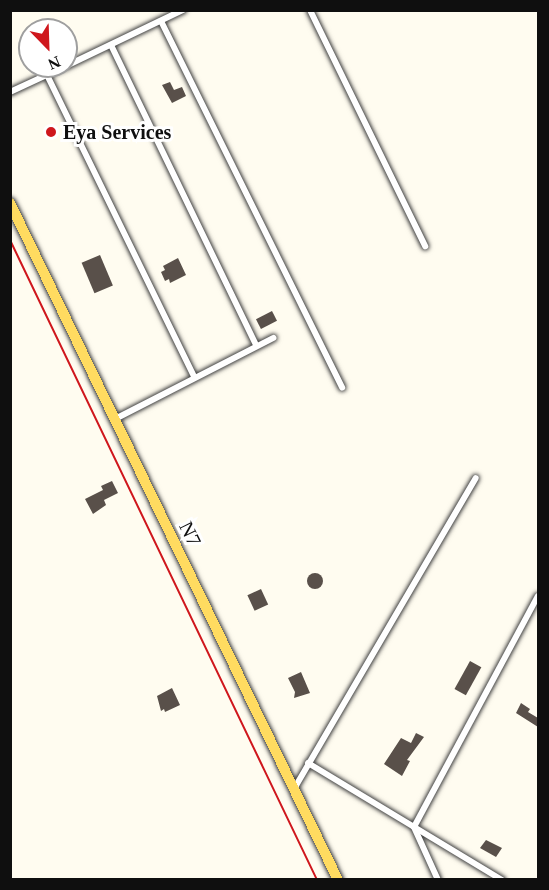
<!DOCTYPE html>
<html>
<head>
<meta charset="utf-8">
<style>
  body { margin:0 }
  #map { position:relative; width:549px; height:890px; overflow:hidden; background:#fffcf0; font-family:"Times New Roman",serif }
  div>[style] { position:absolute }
  .building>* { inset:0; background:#59504a; transform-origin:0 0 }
  .round { border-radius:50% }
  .roads { filter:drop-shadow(0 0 2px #424242) drop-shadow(0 0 2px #424242) }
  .minor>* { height:6px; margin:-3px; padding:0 3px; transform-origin:3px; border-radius:3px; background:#fff }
  .primary>* { height:10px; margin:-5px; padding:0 5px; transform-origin:5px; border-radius:5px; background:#ffdb60 }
  .rail>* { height:2px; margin:-1px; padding:0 1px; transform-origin:1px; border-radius:1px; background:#cf171d }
  .dots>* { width:16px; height:16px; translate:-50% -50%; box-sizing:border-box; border:3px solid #fff; border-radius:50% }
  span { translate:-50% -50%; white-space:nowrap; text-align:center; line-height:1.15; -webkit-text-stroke:6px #fff; paint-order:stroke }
  .poi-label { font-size:20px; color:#0f0f0f; font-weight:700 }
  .left { translate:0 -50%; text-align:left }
  .street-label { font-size:20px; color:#0f0f0f }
  .frame { position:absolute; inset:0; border:12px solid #0f0f0f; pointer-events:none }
  .north { position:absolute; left:18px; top:18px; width:60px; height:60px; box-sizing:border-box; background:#fff; border:2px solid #9f9f9f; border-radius:50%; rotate:157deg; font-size:16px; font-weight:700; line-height:24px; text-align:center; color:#0f0f0f }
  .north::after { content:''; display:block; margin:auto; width:21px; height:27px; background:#cf171d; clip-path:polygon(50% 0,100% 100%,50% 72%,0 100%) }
</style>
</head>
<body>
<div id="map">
  <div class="building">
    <div style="clip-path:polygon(170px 82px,174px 90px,182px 87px,186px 96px,172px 103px,162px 85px)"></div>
    <div style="left:100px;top:255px;width:33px;height:20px;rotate:67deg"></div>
    <div style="clip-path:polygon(178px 258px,186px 275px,170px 283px,169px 279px,165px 281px,161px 272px,165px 270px,163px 266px)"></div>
    <div style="left:272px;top:311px;width:11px;height:18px;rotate:63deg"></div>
    <div style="clip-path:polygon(112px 481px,118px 493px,104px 500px,106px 505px,93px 514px,85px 499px,103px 490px,101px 486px)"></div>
    <div class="round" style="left:307px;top:573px;width:16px;height:16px"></div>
    <div style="left:261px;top:589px;width:17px;height:15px;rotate:65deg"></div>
    <div style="left:470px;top:661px;width:13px;height:32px;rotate:29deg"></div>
    <div style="clip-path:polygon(301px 672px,310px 693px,294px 698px,295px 692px,288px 678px)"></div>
    <div style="clip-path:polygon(172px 688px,180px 705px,165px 712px,164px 709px,161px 711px,157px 696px)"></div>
    <div style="clip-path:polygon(521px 703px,530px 709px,528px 712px,538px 718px,538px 727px,516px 713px)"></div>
    <div style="clip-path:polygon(416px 733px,424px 737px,407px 760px,410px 761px,402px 776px,384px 764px,401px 738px,411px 743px)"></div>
    <div style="clip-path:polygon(486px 840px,502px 848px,496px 857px,480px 848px)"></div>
  </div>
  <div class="roads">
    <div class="minor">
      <div style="left:310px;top:10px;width:263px;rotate:64deg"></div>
      <div style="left:161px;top:21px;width:409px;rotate:63.7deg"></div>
      <div style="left:111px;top:45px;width:333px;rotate:64.2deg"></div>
      <div style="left:66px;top:66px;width:130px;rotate:-25.6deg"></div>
      <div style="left:47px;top:75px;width:336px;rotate:64deg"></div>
      <div style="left:10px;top:92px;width:62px;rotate:-24.9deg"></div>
      <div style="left:115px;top:419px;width:178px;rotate:-27.1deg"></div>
      <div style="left:308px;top:763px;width:227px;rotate:31.1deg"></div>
      <div style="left:294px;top:789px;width:360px;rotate:-59.7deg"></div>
      <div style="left:438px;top:880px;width:58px;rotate:-114.4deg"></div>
      <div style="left:414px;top:827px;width:262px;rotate:-61.8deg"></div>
    </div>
    <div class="primary">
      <div style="left:10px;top:203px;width:752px;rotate:64.15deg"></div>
    </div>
  </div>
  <div class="rail">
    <div style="left:10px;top:240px;width:710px;rotate:64.37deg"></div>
  </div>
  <div class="dots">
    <div style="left:51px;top:132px;background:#cf171d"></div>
  </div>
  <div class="poi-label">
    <span class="left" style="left:63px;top:132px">Eya Services</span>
  </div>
  <div class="street-label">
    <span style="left:190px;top:534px;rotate:64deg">N7</span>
  </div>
  <div class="frame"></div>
  <div class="north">N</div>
</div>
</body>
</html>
